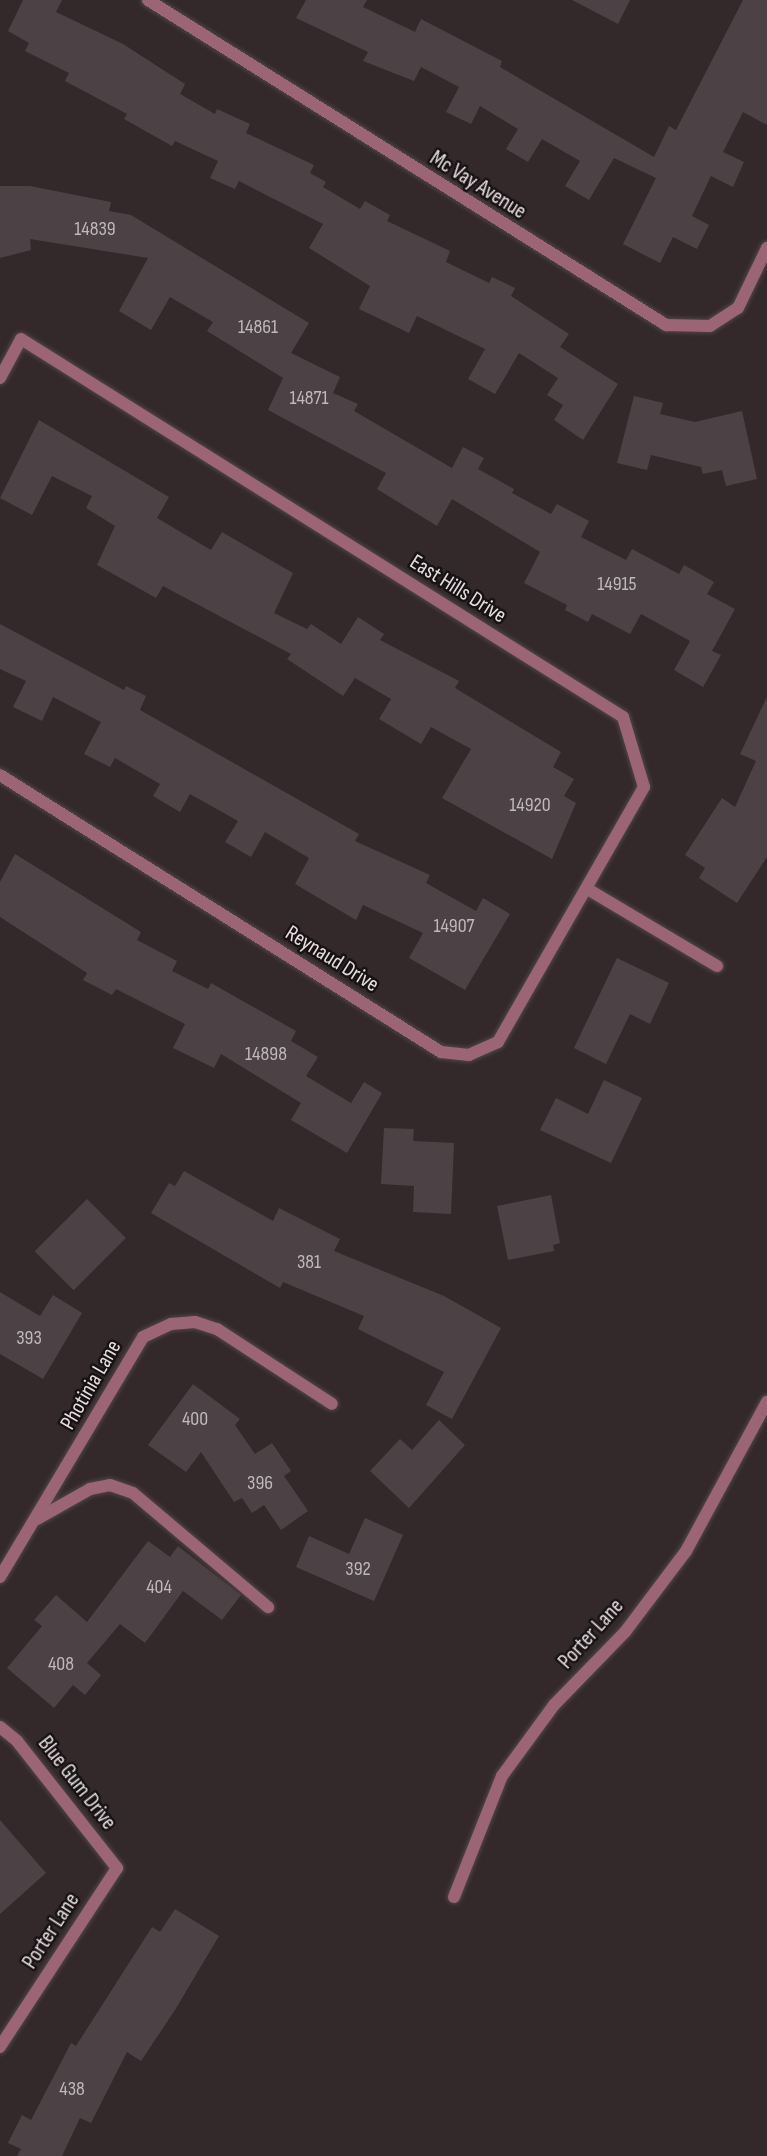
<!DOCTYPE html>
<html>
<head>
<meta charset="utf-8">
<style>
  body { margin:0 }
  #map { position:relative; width:767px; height:2156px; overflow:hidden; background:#33292b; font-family:"Sofia Sans Condensed",sans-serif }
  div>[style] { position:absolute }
  .building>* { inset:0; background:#4c4144; transform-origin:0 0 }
  .roads { filter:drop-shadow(0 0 2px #504648) drop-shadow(0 0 2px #504648) }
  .service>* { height:12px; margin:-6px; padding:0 6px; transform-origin:6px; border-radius:6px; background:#9b6575 }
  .minor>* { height:12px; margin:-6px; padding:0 6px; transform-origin:6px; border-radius:6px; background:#9b6575 }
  span { translate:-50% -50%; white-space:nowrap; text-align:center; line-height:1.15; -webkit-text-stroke:5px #171314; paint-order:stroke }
  .number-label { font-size:20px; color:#c0b8b9 }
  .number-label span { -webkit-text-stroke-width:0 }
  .street-label { font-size:22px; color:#e6dfe0 }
</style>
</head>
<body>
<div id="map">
  <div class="building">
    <div style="clip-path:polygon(23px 0,62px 0,56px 12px,123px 44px,185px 84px,180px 94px,215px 114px,217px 109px,250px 124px,246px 133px,314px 165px,310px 173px,326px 182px,323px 187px,360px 209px,365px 201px,390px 215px,387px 221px,450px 251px,446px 262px,489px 283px,492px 277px,515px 288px,511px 296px,569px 334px,560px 347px,618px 384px,583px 440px,554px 420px,563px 405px,547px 395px,558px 378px,519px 353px,495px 394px,468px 379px,485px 349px,417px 316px,409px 333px,359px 309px,370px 286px,309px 248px,323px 224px,239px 181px,235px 189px,210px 178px,218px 161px,175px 141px,172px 146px,124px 119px,127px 114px,65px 81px,69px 73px,25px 51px,29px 43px,8px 31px)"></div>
    <div style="clip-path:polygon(306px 0,367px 0,363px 7px,415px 32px,421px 19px,502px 61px,500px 67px,654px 157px,669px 126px,676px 130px,743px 0,767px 0,767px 125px,743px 112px,723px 152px,744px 162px,733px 187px,711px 176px,692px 216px,709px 225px,697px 249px,673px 237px,660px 263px,623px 244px,656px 178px,614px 158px,589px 200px,565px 186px,580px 161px,542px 139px,528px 162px,506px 149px,518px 129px,480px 106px,471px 124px,446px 112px,459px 87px,421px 67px,414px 81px,363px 61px,368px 52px,296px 18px)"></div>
    <div style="clip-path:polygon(572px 0,630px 0,618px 24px)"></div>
    <div style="clip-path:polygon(0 186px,30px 186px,111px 202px,109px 211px,131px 215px,309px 323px,291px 353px,340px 377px,333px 393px,358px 404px,354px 411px,452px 468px,463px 447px,484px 458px,478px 469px,514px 489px,512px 493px,551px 514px,557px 504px,589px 521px,581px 537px,626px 560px,632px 549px,679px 574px,684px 565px,714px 582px,707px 594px,735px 609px,712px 651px,721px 655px,703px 687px,674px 670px,690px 641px,641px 614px,630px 634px,592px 614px,588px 622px,565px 610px,567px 605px,524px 583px,540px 552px,452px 499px,437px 526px,377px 489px,386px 473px,268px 410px,283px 378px,207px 331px,213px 322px,170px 297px,151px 330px,119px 311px,148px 258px,30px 239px,31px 250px,0 258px)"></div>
    <div style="clip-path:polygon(634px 396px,663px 403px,660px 414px,695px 422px,742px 411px,757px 479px,726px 486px,722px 470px,703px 474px,701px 467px,651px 455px,647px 470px,617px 463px)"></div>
    <div style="clip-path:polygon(39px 420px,169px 497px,157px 518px,211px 550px,222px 532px,293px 573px,274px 613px,307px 629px,311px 624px,341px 644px,358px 617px,384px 634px,380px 640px,459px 681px,455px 688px,561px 752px,553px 767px,574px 779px,564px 796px,576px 803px,552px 859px,442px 798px,471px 749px,431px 727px,421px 744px,379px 719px,391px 699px,355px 678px,343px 696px,287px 659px,291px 654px,163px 586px,156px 598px,97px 565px,115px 526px,86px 508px,92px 496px,52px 476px,32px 515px,0 498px)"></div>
    <div style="clip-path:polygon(0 624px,124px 690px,126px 686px,146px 696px,140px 710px,359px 834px,355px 841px,430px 875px,426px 883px,476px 911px,483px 898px,510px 914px,465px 990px,409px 958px,423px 933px,363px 905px,356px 920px,295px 884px,309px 858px,265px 832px,251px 857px,225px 842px,238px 821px,190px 794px,180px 812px,153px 796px,160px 784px,115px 758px,110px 767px,84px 754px,101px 722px,53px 697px,42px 721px,13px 707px,26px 681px,0 669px)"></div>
    <div style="clip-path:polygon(767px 697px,767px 857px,737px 903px,699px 878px,705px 868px,685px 855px,722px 798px,735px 807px,756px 761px,740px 754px)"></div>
    <div style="clip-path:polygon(15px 854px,141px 932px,137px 940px,177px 961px,172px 971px,208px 989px,211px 983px,296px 1031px,291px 1041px,318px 1057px,306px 1076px,351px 1103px,364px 1082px,382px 1093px,347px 1153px,291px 1120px,301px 1103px,221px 1054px,214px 1068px,173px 1048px,185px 1024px,116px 989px,112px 995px,83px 980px,87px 973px,0 917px,0 882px)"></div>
    <div style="clip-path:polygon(617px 958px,669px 983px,650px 1024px,630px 1014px,606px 1064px,574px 1048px)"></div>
    <div style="clip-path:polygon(604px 1080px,642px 1098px,611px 1163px,540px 1130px,556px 1098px,588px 1114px)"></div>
    <div style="clip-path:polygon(384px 1128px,414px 1129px,413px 1141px,454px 1143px,451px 1214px,413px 1212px,414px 1186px,381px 1184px)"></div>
    <div style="clip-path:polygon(184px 1171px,273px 1221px,279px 1208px,340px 1239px,334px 1251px,444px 1296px,501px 1328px,452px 1419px,426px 1405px,444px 1372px,358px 1329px,364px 1316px,283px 1282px,280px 1288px,151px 1213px,169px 1183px,175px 1186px)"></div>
    <div style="clip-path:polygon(551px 1195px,560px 1243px,553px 1245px,554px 1251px,508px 1260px,497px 1206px)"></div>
    <div style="left:87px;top:1199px;width:55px;height:74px;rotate:45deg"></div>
    <div style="clip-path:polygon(0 1292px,40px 1316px,53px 1295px,82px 1313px,43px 1379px,0 1354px)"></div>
    <div style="clip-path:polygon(193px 1384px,240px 1419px,235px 1425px,255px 1454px,272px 1443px,291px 1471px,284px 1476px,308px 1511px,281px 1530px,264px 1505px,252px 1513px,242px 1498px,234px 1502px,201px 1452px,186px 1472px,148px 1445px)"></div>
    <div style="clip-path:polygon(439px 1420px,465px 1445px,409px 1508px,370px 1471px,400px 1439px,412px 1450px)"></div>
    <div style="clip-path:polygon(365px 1518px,403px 1535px,374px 1601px,296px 1567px,309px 1536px,349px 1554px)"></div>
    <div style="clip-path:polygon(148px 1541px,170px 1557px,178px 1546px,241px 1595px,222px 1620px,183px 1591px,145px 1643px,120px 1624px,87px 1663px,101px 1675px,85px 1695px,73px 1685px,54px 1708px,7px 1668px,42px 1626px,34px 1620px,56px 1595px,87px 1622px)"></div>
    <div style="clip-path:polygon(0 1820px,46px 1873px,0 1914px)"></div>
    <div style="clip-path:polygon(175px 1909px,219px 1936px,175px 2010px,141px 2061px,127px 2052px,91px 2123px,80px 2118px,62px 2156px,17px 2156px,21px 2149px,8px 2143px,22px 2115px,31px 2120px,71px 2043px,76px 2046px,152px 1927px,160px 1932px)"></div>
  </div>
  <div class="roads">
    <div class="service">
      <div style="left:37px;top:1519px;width:61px;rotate:-29.5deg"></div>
      <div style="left:90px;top:1489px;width:20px;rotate:-11deg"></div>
      <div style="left:110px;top:1485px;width:24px;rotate:19deg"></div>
      <div style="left:133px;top:1493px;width:177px;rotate:40.2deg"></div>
    </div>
    <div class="minor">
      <div style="left:148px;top:0;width:612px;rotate:32.1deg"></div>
      <div style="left:666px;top:325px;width:44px;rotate:1.3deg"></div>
      <div style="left:710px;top:326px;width:33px;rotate:-33deg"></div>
      <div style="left:738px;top:308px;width:67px;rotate:-64.2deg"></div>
      <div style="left:0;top:378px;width:44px;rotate:-61.7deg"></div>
      <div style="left:21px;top:339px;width:711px;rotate:32.12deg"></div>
      <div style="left:623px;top:717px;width:73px;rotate:73.3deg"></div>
      <div style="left:644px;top:787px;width:294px;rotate:119.8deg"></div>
      <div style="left:498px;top:1042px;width:32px;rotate:156deg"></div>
      <div style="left:469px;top:1055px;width:28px;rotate:-174deg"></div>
      <div style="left:441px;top:1052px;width:521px;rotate:-147.87deg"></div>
      <div style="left:589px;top:890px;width:149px;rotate:30.7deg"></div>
      <div style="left:0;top:1577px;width:279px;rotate:-59.2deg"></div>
      <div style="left:143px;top:1337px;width:31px;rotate:-25deg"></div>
      <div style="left:171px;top:1324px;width:24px;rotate:-5deg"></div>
      <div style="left:195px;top:1322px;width:23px;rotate:18deg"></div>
      <div style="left:217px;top:1329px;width:137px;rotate:33.1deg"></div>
      <div style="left:0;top:1727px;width:22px;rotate:39deg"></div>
      <div style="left:17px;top:1741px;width:162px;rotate:51.8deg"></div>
      <div style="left:117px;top:1868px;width:214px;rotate:123.2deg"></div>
      <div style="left:454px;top:1897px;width:130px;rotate:-68.4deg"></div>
      <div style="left:502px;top:1776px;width:88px;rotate:-53.8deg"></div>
      <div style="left:554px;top:1705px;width:102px;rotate:-45.8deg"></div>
      <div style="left:625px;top:1632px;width:101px;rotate:-53deg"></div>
      <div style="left:686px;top:1551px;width:170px;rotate:-61.5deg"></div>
    </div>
  </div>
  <div class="number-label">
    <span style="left:95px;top:229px">14839</span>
    <span style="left:258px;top:327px">14861</span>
    <span style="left:309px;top:398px">14871</span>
    <span style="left:617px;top:584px">14915</span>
    <span style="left:530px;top:805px">14920</span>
    <span style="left:454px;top:926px">14907</span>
    <span style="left:266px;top:1054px">14898</span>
    <span style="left:309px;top:1262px">381</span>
    <span style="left:29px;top:1338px">393</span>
    <span style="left:195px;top:1419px">400</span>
    <span style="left:260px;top:1483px">396</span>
    <span style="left:358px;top:1569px">392</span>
    <span style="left:159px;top:1587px">404</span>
    <span style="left:61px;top:1664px">408</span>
    <span style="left:72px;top:2089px">438</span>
  </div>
  <div class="street-label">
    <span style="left:478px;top:185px;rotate:32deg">Mc Vay Avenue</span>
    <span style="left:458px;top:589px;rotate:32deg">East Hills Drive</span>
    <span style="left:332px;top:959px;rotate:32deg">Reynaud Drive</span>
    <span style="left:91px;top:1385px;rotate:-60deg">Photinia Lane</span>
    <span style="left:591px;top:1634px;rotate:-48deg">Porter Lane</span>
    <span style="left:77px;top:1783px;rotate:52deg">Blue Gum Drive</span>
    <span style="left:51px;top:1931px;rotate:-57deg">Porter Lane</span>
  </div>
</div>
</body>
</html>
